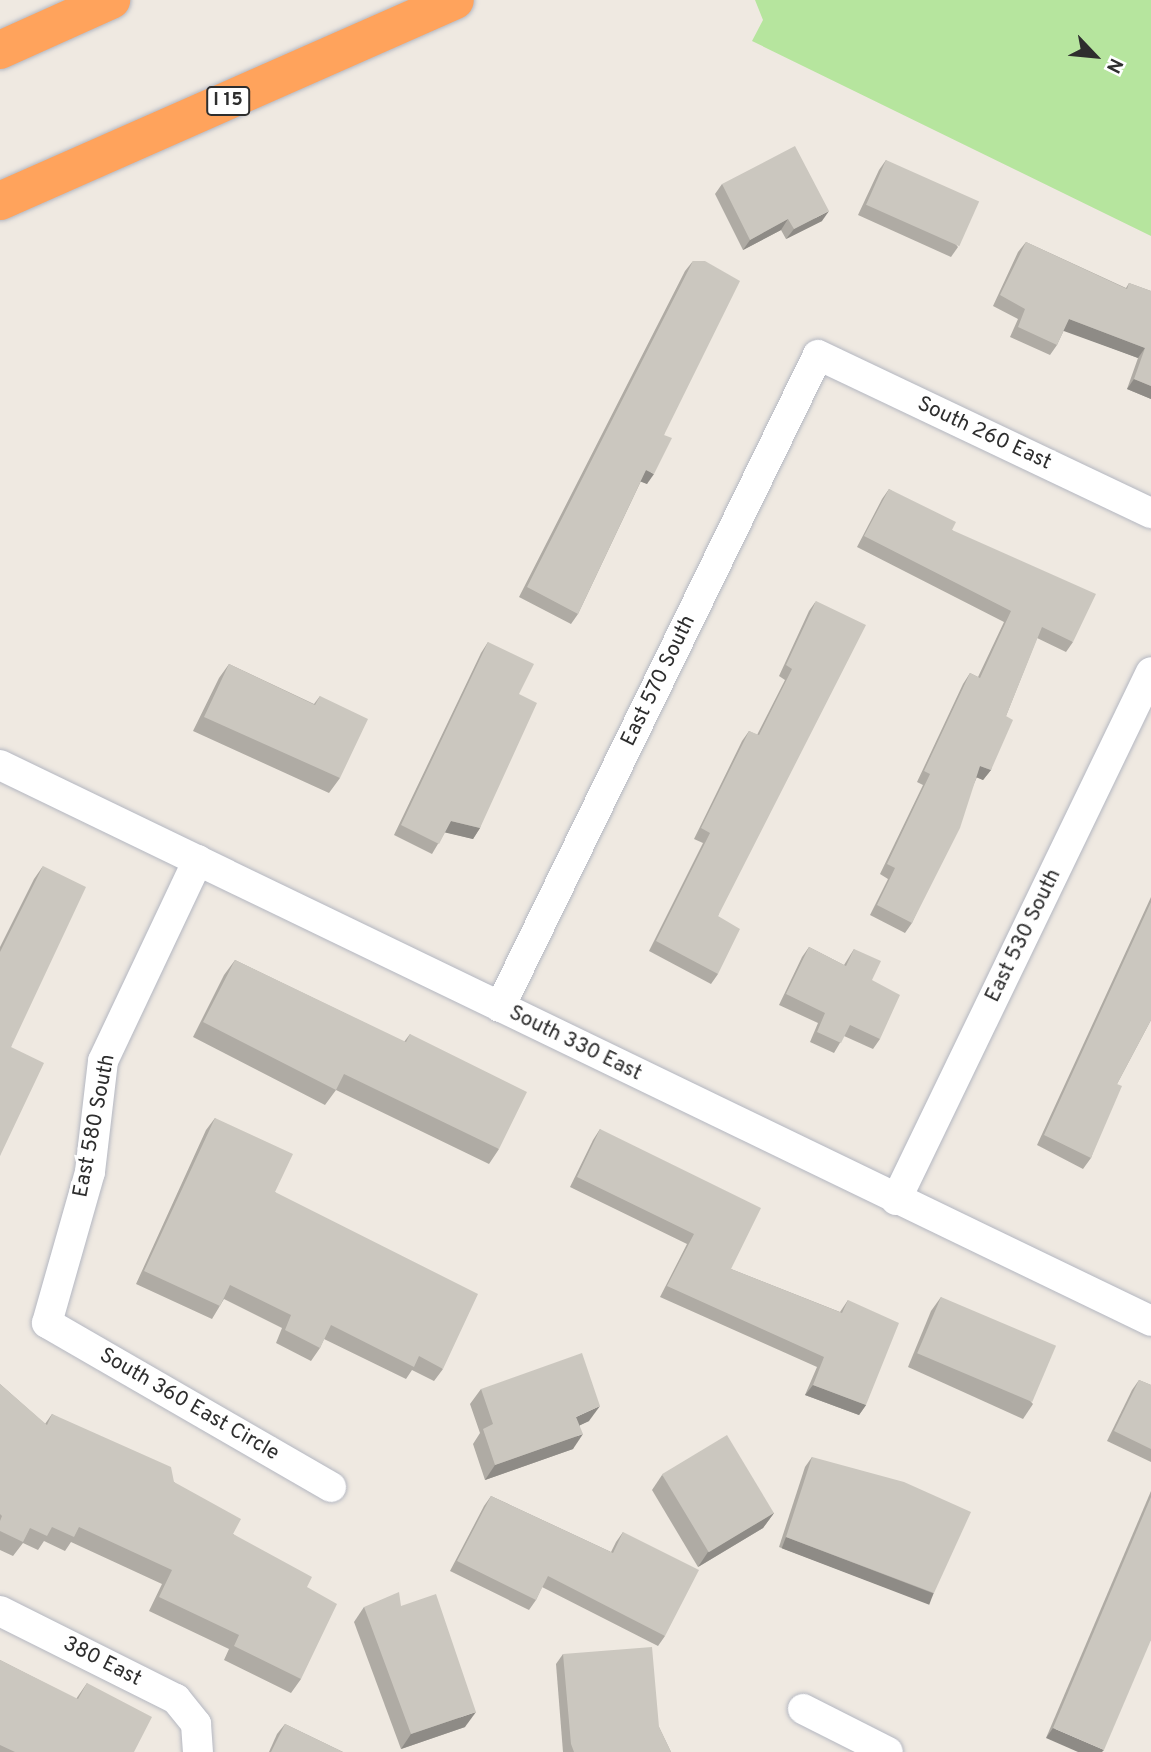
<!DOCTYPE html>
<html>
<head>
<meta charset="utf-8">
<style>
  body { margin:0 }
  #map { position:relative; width:1151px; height:1752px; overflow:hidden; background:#efe9e1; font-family:Overpass,sans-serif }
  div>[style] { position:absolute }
  .green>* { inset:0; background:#b6e59e }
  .roads { filter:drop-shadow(0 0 2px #b4b7c1) drop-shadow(0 0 2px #b4b7c1) }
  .minor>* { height:30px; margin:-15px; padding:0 15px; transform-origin:15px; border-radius:15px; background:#fff }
  .motorway>* { height:38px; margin:-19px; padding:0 19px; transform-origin:19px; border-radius:19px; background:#ffa35c }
  .wall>* { inset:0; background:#afaba4 }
  .shaded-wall>* { inset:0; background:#8e8b86; transform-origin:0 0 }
  .building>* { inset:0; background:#cbc7bf; transform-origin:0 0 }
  span { translate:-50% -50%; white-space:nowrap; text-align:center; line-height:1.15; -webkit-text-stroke:6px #fff; paint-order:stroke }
  .shield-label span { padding:2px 5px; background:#fff; border:2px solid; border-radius:5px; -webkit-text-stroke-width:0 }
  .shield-label { font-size:19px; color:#2e2e2e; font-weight:700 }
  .street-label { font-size:21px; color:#2e2e2e }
  .north { position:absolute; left:1060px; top:21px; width:70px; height:70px; -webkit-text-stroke:5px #fff; paint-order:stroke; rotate:116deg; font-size:19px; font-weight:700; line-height:28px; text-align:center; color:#2e2e2e }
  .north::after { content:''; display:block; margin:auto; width:24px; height:32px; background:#2e2e2e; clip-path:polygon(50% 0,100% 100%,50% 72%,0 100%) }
</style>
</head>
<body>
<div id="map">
  <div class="green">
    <div style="clip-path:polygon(755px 0,1151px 0,1151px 236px,752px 41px,763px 20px)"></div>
  </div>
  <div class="roads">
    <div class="minor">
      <div style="left:0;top:765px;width:1278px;rotate:25.78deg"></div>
      <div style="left:198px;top:860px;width:222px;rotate:115.3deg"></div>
      <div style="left:103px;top:1061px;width:112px;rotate:96.7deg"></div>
      <div style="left:90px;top:1172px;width:157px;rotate:105.9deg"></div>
      <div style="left:47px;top:1323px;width:328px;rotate:30deg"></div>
      <div style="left:500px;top:1007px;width:725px;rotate:-64deg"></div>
      <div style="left:818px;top:355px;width:369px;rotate:25.4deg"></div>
      <div style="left:896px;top:1200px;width:586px;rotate:-64.22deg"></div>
      <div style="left:0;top:1611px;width:197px;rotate:26.6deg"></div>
      <div style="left:176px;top:1699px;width:32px;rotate:51deg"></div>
      <div style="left:196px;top:1724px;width:28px;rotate:86deg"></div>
      <div style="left:803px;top:1709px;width:95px;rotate:26.8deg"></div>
    </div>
    <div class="motorway">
      <div style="left:0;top:50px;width:122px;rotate:-24.2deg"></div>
      <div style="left:0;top:201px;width:497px;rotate:-23.8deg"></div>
    </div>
  </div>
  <div class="wall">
    <div style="clip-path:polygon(886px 160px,958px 247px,951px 257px,858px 215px,879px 170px)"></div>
    <div style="clip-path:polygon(722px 184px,822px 221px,786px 239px,781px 230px,743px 250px,715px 194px)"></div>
    <div style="clip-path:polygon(1026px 242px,1126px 288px,1129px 283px,1151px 291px,1151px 399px,1127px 389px,1138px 358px,1064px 330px,1057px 345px,1050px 355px,1010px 337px,1018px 319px,993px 306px,1018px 252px)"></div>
    <div style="clip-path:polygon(693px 261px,664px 435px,647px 484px,641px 481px,578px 614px,571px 624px,519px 597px,685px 271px)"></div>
    <div style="clip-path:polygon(889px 489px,952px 530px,1073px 642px,1066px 652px,1037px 638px,1006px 716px,991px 770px,983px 780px,977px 777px,912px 923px,905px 933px,870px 915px,888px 879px,880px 874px,923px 785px,917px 782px,963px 684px,970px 673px,978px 677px,1004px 622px,857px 547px,882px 499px)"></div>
    <div style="clip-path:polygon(816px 601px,718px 916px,718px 974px,711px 984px,649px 951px,703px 843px,694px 839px,742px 741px,749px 731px,757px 735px,785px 680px,779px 676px,809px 611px)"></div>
    <div style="clip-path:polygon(488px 642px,519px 694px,480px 828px,473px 839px,445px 832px,432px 854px,394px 835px,481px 653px)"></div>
    <div style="clip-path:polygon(229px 664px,314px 704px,320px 696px,340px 778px,329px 793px,193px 731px,219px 678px)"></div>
    <div style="clip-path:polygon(43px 866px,11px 1047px,0 1156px,0 947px,34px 879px)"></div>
    <div style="clip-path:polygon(1151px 897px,1151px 1020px,1117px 1084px,1091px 1158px,1083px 1169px,1037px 1145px)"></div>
    <div style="clip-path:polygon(809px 947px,844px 965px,854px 949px,872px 980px,880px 1039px,873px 1049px,844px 1036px,834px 1053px,810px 1042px,818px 1023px,779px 1005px,802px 957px)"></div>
    <div style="clip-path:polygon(235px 960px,404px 1042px,410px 1034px,499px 1149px,489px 1164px,336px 1090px,325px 1105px,193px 1037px,224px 975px)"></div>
    <div style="clip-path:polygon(215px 1118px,275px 1192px,443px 1369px,434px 1381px,412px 1370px,406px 1379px,324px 1339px,320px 1348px,311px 1361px,276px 1343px,282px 1328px,224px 1299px,212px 1319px,136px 1284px,206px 1130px)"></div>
    <div style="clip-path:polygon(600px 1129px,731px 1269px,840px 1312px,848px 1300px,866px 1405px,859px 1415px,805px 1395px,817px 1367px,660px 1297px,687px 1244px,570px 1187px,593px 1140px)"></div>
    <div style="clip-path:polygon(941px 1297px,1033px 1404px,1023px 1419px,908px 1367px,931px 1311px)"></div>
    <div style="clip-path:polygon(1139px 1380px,1151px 1385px,1151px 1462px,1107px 1441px,1132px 1390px)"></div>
    <div style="clip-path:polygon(0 1384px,45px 1424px,52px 1414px,174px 1482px,233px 1534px,307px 1587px,301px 1679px,291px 1693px,224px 1660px,229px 1649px,149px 1611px,162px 1584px,71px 1542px,65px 1551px,44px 1541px,38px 1550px,23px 1543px,13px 1556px,0 1550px)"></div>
    <div style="clip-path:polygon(481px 1389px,589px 1421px,580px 1425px,573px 1449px,485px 1480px,473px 1444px,480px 1433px,470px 1404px)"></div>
    <div style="clip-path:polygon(812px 1457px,934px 1593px,927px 1603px,779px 1547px,805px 1467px)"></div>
    <div style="clip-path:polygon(662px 1475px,774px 1513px,763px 1528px,698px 1567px,652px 1490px)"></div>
    <div style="clip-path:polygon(1151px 1491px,1151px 1640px,1046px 1738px)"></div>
    <div style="clip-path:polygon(491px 1496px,611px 1552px,616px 1542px,623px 1532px,665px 1636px,658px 1646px,542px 1587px,536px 1600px,529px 1610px,450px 1571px,484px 1506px)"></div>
    <div style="clip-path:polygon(401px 1606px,465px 1727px,401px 1749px,354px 1622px,364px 1607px)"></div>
    <div style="clip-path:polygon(563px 1654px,659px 1727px,671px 1752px,563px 1752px,556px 1664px)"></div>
    <div style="clip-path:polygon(0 1660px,76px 1699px,87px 1683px,134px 1752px,0 1752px)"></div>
    <div style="clip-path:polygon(285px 1724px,343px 1752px,269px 1752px,277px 1734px)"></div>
  </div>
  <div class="shaded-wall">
    <div style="clip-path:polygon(829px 211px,822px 221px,786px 239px,794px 229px)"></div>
    <div style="clip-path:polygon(788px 219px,781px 230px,743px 250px,750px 240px)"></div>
    <div style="clip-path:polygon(1069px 319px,1145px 348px,1138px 358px,1061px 330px)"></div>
    <div style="clip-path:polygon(1134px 379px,1151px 386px,1151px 399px,1127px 389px)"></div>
    <div style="clip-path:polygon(646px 470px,654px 474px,647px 484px,639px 481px)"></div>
    <div style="clip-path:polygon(980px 766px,991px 770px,983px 780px,973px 776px)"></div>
    <div style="clip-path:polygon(451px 821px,480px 828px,473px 839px,443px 832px)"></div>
    <div style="clip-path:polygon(813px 1385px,866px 1405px,859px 1415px,805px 1395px)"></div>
    <div style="clip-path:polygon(600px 1406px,589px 1421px,566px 1432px,576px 1417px)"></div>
    <div style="clip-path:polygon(583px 1434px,573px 1449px,485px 1480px,495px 1465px)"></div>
    <div style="clip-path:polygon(774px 1513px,763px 1528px,698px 1567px,708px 1552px)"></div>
    <div style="left:786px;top:1537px;width:158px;height:12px;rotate:21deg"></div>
    <div style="clip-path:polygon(476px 1712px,465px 1727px,401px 1749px,411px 1734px)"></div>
    <div style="clip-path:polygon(1053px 1728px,1104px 1750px,1102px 1752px,1078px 1752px,1046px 1738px)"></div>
  </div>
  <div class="building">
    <div style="clip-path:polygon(795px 146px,829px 211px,794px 229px,788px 219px,750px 240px,722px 184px)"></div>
    <div style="left:886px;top:160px;width:102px;height:49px;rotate:24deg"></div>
    <div style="clip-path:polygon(1026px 242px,1127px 289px,1129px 283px,1151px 291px,1151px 386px,1134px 379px,1145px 348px,1069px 319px,1057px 345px,1018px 327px,1025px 309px,1000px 295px)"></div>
    <div style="clip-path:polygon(693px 261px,705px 261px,740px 281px,664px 435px,672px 438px,654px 474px,646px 470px,578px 614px,527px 587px)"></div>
    <div style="clip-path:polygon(889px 489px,956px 522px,952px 530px,1096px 594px,1073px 642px,1042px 627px,1006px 716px,1013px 720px,991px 770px,980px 766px,960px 828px,912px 923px,877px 905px,895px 868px,887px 864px,930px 774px,924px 771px,970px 673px,980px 678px,1011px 611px,864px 536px)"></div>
    <div style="clip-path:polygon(816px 601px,866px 625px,718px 916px,740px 929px,718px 974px,656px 941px,710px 833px,701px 828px,749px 731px,759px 735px,792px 669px,786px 665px)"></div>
    <div style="clip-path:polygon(488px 642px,534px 664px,519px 694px,537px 703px,480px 828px,451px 821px,439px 844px,401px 825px)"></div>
    <div style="clip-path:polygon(229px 664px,315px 705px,320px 696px,368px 719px,340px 778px,204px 717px)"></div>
    <div style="clip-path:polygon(43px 866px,86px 887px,11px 1047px,44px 1063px,0 1156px,0 952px)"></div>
    <div style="clip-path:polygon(1151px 902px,1151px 1020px,1117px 1084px,1122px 1086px,1091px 1158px,1044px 1135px)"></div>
    <div style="clip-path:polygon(809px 947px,846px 966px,854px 949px,881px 961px,872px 980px,900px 995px,880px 1039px,850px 1025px,841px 1043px,817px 1032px,825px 1013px,786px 994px)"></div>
    <div style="clip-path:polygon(235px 960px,406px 1042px,410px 1034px,527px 1092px,499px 1149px,344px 1074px,336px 1090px,203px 1022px)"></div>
    <div style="clip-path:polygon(215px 1118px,293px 1154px,275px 1192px,478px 1294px,443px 1369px,419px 1356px,414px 1367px,331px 1325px,320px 1348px,285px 1330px,291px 1315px,230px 1285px,220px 1306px,144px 1271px)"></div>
    <div style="clip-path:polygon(600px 1129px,761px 1208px,731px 1269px,842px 1313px,848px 1300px,899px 1323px,866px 1405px,813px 1385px,824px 1357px,667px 1286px,694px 1234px,577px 1177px)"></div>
    <div style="left:941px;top:1297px;width:125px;height:61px;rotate:23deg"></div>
    <div style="clip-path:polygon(582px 1353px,600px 1406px,576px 1417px,583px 1434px,495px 1465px,483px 1429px,493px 1424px,481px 1389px)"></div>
    <div style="clip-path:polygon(1139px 1380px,1151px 1385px,1151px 1449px,1114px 1431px)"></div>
    <div style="clip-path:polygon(0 1384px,47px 1425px,52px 1414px,171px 1467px,174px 1482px,241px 1519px,233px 1534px,312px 1577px,307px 1587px,337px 1604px,301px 1679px,234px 1646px,239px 1635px,159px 1597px,172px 1570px,79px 1527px,74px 1537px,52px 1527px,47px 1536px,30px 1528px,23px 1542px,0 1531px,0 1521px,2px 1516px,0 1514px)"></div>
    <div style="left:727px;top:1435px;width:91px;height:76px;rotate:59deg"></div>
    <div style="clip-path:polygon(812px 1457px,904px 1482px,971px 1512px,934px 1593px,786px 1537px)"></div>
    <div style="clip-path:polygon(491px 1496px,613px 1553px,623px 1532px,699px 1570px,665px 1636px,548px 1576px,536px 1600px,457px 1561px)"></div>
    <div style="clip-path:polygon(1151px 1497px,1151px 1640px,1104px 1750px,1053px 1728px)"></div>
    <div style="clip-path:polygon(399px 1592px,401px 1606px,436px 1594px,476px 1712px,411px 1734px,364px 1607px)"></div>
    <div style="clip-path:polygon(652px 1647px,659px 1727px,671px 1752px,574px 1752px,571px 1744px,563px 1654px)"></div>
    <div style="clip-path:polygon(0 1660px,78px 1699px,87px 1683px,152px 1717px,134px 1752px,15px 1752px,0 1745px)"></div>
    <div style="clip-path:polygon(285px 1724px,343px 1752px,271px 1752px)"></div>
  </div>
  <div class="shield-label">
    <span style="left:228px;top:101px">I 15</span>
  </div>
  <div class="street-label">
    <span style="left:984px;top:434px;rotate:25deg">South 260 East</span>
    <span style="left:659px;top:681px;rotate:-64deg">East 570 South</span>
    <span style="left:1024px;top:936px;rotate:-64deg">East 530 South</span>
    <span style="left:575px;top:1044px;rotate:26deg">South 330 East</span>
    <span style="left:95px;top:1126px;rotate:-79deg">East 580 South</span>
    <span style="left:189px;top:1405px;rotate:30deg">South 360 East Circle</span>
    <span style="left:102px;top:1662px;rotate:27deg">380 East</span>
  </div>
  <div class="north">N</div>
</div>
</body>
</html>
